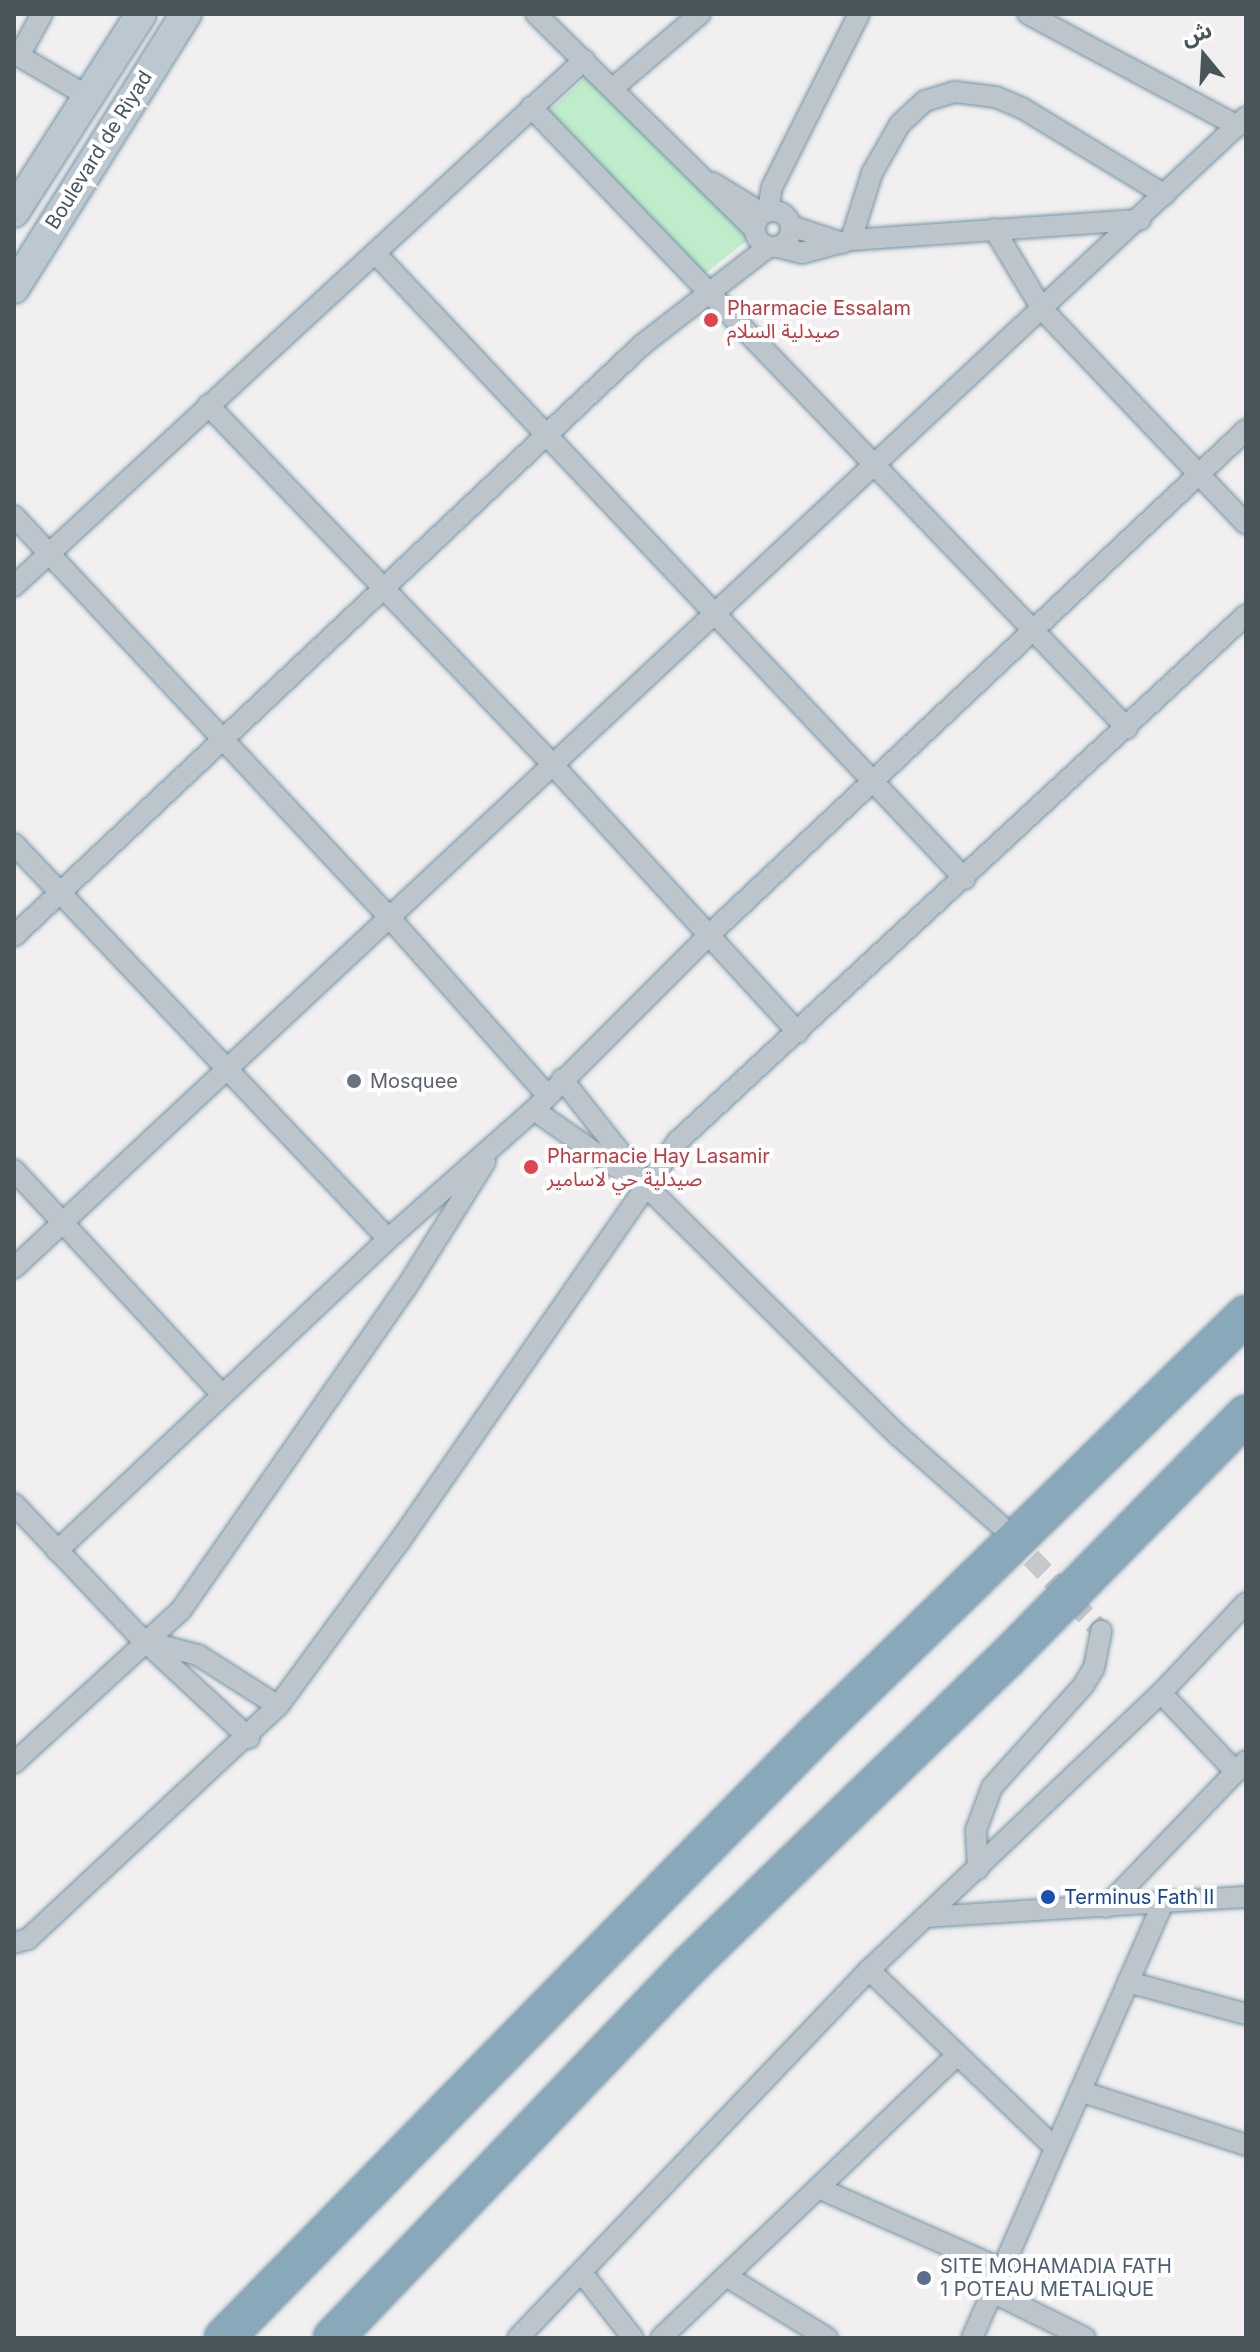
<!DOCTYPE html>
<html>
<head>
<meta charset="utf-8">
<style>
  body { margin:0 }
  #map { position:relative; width:1260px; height:2352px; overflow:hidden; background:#f1efef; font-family:Inter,"Noto Sans Arabic",sans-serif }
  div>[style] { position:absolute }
  .green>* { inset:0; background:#bfecca }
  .street-tunnel>* { height:20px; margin-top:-10px; transform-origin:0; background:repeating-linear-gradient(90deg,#c7c8ca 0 20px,transparent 0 30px) }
  .roads { filter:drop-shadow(0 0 2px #7494a6) drop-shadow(0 0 2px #7494a6) }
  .street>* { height:20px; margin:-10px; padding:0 10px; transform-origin:10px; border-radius:10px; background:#bbc5cb }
  .street>.ring { margin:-10px; padding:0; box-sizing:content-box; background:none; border:20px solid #bbc5cb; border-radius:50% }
  .secondary>* { height:30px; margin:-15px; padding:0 15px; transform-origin:15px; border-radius:15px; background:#bbc8cf }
  .highway>* { height:38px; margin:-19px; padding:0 19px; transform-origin:19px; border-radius:19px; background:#89a9ba }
  .dots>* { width:22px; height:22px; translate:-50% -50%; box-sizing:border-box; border:4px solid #fff; border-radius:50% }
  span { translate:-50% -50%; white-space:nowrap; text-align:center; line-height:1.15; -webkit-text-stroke:8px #fff; paint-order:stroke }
  .street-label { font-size:20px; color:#48555b }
  .health-label { font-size:20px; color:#be3a42 }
  .left { translate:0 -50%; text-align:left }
  .worship-label { font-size:20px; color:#5b616d }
  .transit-label { font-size:20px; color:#164399 }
  .service-label { font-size:20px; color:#4e5e75 }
  .frame { position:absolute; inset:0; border:16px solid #48555b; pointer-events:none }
  .north { position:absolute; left:1164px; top:16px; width:80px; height:80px; -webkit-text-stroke:6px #fff; paint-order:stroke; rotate:342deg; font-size:22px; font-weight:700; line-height:32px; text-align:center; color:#48555b }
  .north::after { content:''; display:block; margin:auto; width:28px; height:36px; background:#48555b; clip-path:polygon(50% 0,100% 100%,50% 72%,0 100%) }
</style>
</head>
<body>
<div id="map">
  <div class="green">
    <div style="clip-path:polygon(586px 77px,759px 231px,701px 277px,547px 113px)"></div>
  </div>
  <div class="street-tunnel">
    <div style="left:1010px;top:1536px;width:132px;rotate:46.2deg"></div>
  </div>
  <div class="roads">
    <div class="street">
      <div style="left:536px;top:14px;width:306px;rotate:44.6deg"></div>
      <div style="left:1028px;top:14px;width:238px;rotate:28.1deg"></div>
      <div style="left:14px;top:53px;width:87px;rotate:30.4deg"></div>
      <div style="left:19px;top:56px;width:48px;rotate:-61.3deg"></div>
      <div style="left:613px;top:88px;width:114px;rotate:-40.4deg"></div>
      <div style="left:531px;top:107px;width:861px;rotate:46.18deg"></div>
      <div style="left:713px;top:183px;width:57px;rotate:31.5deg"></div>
      <div class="ring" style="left:755px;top:211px;width:16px;height:16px"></div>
      <div style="left:768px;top:211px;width:24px;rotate:-81deg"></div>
      <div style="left:772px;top:187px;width:194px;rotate:-63.3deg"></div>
      <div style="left:791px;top:226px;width:54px;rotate:18.4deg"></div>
      <div style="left:994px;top:229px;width:93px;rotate:59deg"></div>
      <div style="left:1042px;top:309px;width:296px;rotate:46.5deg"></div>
      <div style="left:851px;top:240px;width:70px;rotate:-72.6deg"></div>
      <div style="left:872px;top:173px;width:56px;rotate:-60.3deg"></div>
      <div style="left:900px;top:124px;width:34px;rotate:-43deg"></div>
      <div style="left:925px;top:101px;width:31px;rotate:-17deg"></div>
      <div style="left:955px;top:92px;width:41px;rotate:7deg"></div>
      <div style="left:996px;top:97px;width:28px;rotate:23deg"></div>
      <div style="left:1022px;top:108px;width:167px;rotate:31.3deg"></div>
      <div style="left:778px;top:247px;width:25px;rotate:14deg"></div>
      <div style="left:802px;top:253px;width:51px;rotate:-14.9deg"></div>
      <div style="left:851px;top:240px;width:290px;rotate:-4deg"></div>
      <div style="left:375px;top:253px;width:860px;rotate:46.7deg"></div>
      <div style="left:208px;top:405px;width:497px;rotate:46.2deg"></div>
      <div style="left:552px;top:764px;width:364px;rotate:47.5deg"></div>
      <div style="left:14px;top:516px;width:549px;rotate:46.92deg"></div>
      <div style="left:389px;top:917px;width:238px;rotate:48.4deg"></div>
      <div style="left:14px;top:586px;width:776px;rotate:-42.7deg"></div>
      <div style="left:14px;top:844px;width:544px;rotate:46.56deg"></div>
      <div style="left:14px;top:936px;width:864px;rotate:-43.26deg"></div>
      <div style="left:643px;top:344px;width:158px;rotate:-37.8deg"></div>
      <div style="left:562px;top:1079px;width:140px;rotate:51.7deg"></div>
      <div style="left:649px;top:1189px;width:350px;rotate:44.7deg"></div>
      <div style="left:898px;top:1435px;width:135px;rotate:41.4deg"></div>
      <div style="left:534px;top:1110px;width:119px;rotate:34.8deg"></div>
      <div style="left:14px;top:1170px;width:306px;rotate:47.2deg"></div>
      <div style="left:14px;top:1268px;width:1686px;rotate:-43.05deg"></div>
      <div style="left:14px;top:1504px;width:179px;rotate:46.6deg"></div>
      <div style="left:137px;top:1634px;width:153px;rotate:42.9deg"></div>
      <div style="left:57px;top:1551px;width:455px;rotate:-43.3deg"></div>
      <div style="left:388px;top:1239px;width:195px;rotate:-41.5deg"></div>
      <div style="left:534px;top:1110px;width:247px;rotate:-45deg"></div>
      <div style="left:709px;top:935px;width:737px;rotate:-43.24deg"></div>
      <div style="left:152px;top:1643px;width:48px;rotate:14.6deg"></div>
      <div style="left:198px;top:1655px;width:95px;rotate:32.5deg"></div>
      <div style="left:1161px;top:1693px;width:109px;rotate:46.5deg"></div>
      <div style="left:14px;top:1763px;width:226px;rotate:-42.5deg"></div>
      <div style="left:181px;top:1610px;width:393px;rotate:-55.1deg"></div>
      <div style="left:406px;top:1288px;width:149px;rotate:-57.9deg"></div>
      <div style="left:978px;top:1869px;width:39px;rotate:-93deg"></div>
      <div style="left:976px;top:1830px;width:46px;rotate:-69.6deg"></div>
      <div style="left:992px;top:1787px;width:136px;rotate:-48deg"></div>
      <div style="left:1083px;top:1686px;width:21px;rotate:-59deg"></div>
      <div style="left:1094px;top:1668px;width:38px;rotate:-79deg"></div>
      <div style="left:1106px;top:1907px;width:202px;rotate:-46.2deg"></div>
      <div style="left:926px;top:1917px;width:321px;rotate:-3.6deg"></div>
      <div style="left:14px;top:1943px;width:15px;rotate:-16deg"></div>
      <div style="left:28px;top:1939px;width:342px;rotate:-43deg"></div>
      <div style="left:278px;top:1706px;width:204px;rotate:-53.6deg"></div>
      <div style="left:399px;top:1542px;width:489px;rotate:-55.2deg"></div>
      <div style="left:678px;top:1141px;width:774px;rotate:-42.8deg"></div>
      <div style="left:869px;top:1970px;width:257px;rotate:43.7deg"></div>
      <div style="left:1128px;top:1982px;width:122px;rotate:15.2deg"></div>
      <div style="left:1080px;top:2091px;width:175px;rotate:18deg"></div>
      <div style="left:818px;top:2188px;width:201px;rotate:23.8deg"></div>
      <div style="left:582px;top:2273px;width:83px;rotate:51.9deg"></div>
      <div style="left:726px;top:2276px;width:119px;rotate:31.5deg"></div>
      <div style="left:992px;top:2292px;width:104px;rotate:26.3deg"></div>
      <div style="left:518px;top:2338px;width:509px;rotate:-46.35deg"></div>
      <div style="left:869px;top:1970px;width:402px;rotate:-43.5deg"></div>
      <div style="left:1161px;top:1693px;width:124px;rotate:-46.6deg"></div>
      <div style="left:661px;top:2338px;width:410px;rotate:-43.7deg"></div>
      <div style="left:972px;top:2338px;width:476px;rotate:-66.3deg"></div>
    </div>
    <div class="secondary">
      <div style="left:14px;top:212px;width:235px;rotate:-57.3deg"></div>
      <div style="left:14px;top:288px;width:324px;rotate:-57.9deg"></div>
    </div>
    <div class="highway">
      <div style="left:224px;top:2338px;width:846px;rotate:-45.57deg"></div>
      <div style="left:816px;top:1734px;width:600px;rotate:-44.26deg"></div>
      <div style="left:333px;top:2338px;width:516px;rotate:-46.26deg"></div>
      <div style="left:690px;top:1965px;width:441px;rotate:-44.1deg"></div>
      <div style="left:1007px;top:1658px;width:341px;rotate:-45.5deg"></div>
    </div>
  </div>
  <div class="dots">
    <div style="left:711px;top:320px;background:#e0444e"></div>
    <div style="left:354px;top:1081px;background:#6b7280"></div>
    <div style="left:531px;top:1167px;background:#e0444e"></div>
    <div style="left:1048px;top:1897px;background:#1a4fb4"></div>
    <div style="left:924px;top:2278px;background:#5c6f8a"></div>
  </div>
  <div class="street-label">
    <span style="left:99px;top:150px;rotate:-58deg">Boulevard de Riyad</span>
  </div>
  <div class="health-label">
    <span class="left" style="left:727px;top:320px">Pharmacie Essalam<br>صيدلية السلام</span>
    <span class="left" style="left:547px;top:1168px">Pharmacie Hay Lasamir<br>صيدلية حي لاسامير</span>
  </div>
  <div class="worship-label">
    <span class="left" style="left:370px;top:1081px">Mosquee</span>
  </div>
  <div class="transit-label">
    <span class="left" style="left:1064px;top:1897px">Terminus Fath II</span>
  </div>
  <div class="service-label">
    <span class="left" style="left:940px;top:2278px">SITE MOHAMADIA FATH<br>1 POTEAU METALIQUE</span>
  </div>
  <div class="frame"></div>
  <div class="north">ش</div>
</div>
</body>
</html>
